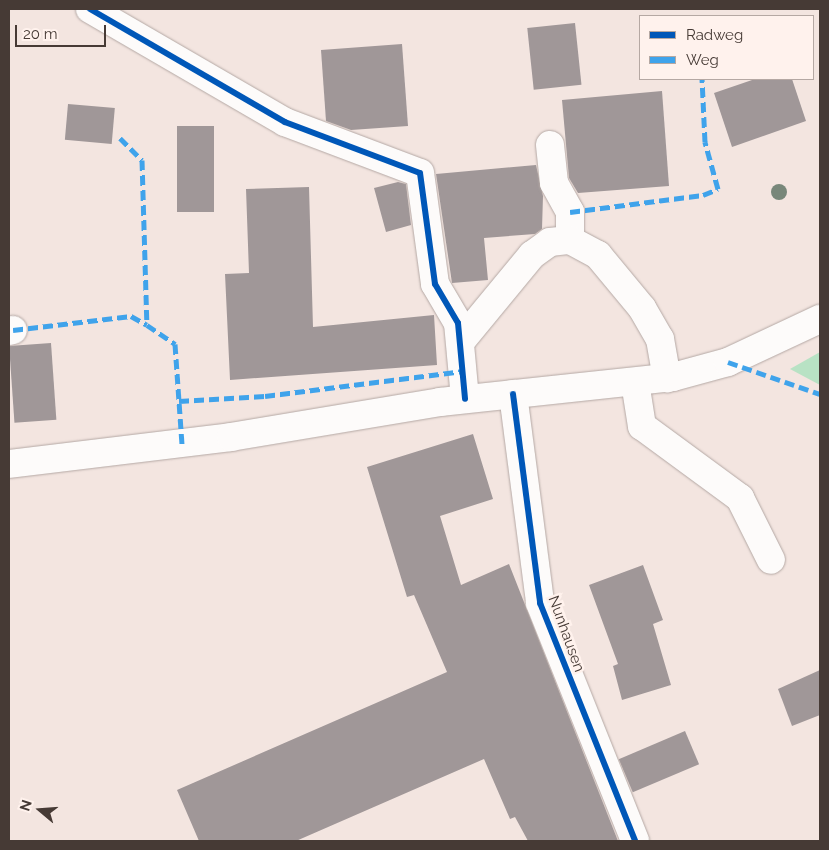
<!DOCTYPE html>
<html>
<head>
<meta charset="utf-8">
<style>
  body { margin:0 }
  #map { position:relative; width:829px; height:850px; overflow:hidden; background:#f3e5e0; font-family:Raleway,sans-serif }
  div>[style] { position:absolute }
  .green>* { inset:0; background:#b8e2c4 }
  .building>* { inset:0; background:#a09798; transform-origin:0 0 }
  .roads { filter:drop-shadow(0 0 1px #b4a8a4) drop-shadow(0 0 1px #b4a8a4) }
  .minor>* { height:28px; margin:-14px; padding:0 14px; transform-origin:14px; border-radius:14px; background:#fdfbfa }
  .major>* { height:28px; margin:-14px; padding:0 14px; transform-origin:14px; border-radius:14px; background:#fdfbfa }
  .quiet>* { height:5px; margin-top:-2.5px; transform-origin:0; background:repeating-linear-gradient(90deg,#3fa3eb 0 10px,transparent 0 15px) }
  .cycleway>* { height:6px; margin:-3px; padding:0 3px; transform-origin:3px; border-radius:3px; background:#0057b8 }
  .trees>* { width:16px; height:16px; margin:-8px; border-radius:50%; background:#78877a }
  span { translate:-50% -50%; white-space:nowrap; text-align:center; line-height:1.15; -webkit-text-stroke:5px #fff2ed; paint-order:stroke }
  .street-label { font-size:15px; color:#463a35 }
  .frame { position:absolute; inset:0; border:10px solid #463a35; pointer-events:none }
  .legend { position:absolute; left:639px; top:15px; width:175px; height:65px; box-sizing:border-box; background:#fff2ed; border:1px solid #b5a8a3; margin:0; padding:6px 9px; list-style:none; font-size:15px; color:#463a35 }
  .legend li { display:flex; align-items:center; gap:10px; height:25px }
  .legend b { width:25px; border:1px solid #b5a8a3 }
  .north { position:absolute; left:15px; top:785px; width:50px; height:50px; -webkit-text-stroke:4px #fff2ed; paint-order:stroke; rotate:288deg; font-size:14px; font-weight:700; line-height:20px; text-align:center; color:#463a35 }
  .north::after { content:''; display:block; margin:auto; width:18px; height:22px; background:#463a35; clip-path:polygon(50% 0,100% 100%,50% 72%,0 100%) }
  .scale { position:absolute; left:15px; top:25px; width:91px; height:22px; box-sizing:border-box; border:2px solid #463a35; border-top:0; padding-left:6px; font-size:15px; line-height:18px; white-space:nowrap; color:#463a35; -webkit-text-stroke:4px #fff2ed; paint-order:stroke }
</style>
</head>
<body>
<div id="map">
  <div class="green">
    <div style="clip-path:polygon(820px 352px,820px 385px,790px 369px)"></div>
  </div>
  <div class="building">
    <div style="left:575px;top:23px;width:62px;height:48px;rotate:84deg"></div>
    <div style="clip-path:polygon(402px 44px,408px 126px,351px 130px,326px 121px,321px 50px)"></div>
    <div style="clip-path:polygon(755px 79px,792px 79px,806px 121px,732px 147px,714px 93px)"></div>
    <div style="clip-path:polygon(662px 91px,669px 186px,578px 193px,569px 178px,562px 100px)"></div>
    <div style="left:68px;top:104px;width:47px;height:36px;rotate:5deg"></div>
    <div style="left:177px;top:126px;width:37px;height:86px"></div>
    <div style="clip-path:polygon(536px 165px,543px 196px,542px 229px,535px 234px,484px 238px,488px 280px,452px 283px,436px 174px)"></div>
    <div style="clip-path:polygon(398px 182px,406px 184px,411px 225px,386px 232px,374px 188px)"></div>
    <div style="clip-path:polygon(309px 187px,313px 327px,434px 315px,437px 365px,230px 380px,225px 274px,249px 273px,246px 189px)"></div>
    <div style="left:51px;top:343px;width:77px;height:42px;rotate:86deg"></div>
    <div style="clip-path:polygon(473px 434px,493px 499px,440px 516px,461px 585px,509px 564px,618px 841px,528px 841px,515px 817px,510px 819px,484px 759px,296px 841px,199px 841px,177px 790px,447px 672px,414px 595px,407px 597px,367px 467px)"></div>
    <div style="clip-path:polygon(643px 565px,663px 620px,653px 624px,671px 685px,622px 700px,613px 666px,618px 664px,589px 585px)"></div>
    <div style="clip-path:polygon(820px 670px,820px 715px,792px 726px,778px 689px)"></div>
    <div style="left:685px;top:731px;width:36px;height:72px;rotate:67deg"></div>
  </div>
  <div class="roads">
    <div class="minor">
      <div style="left:90px;top:9px;width:225px;rotate:30.1deg"></div>
      <div style="left:285px;top:122px;width:144px;rotate:20.7deg"></div>
      <div style="left:420px;top:173px;width:112px;rotate:82.3deg"></div>
      <div style="left:435px;top:284px;width:45px;rotate:59.5deg"></div>
      <div style="left:458px;top:323px;width:76px;rotate:84.7deg"></div>
      <div style="left:550px;top:145px;width:38px;rotate:84deg"></div>
      <div style="left:554px;top:183px;width:33px;rotate:61deg"></div>
      <div style="left:570px;top:212px;width:28px;rotate:90deg"></div>
      <div style="left:9px;top:331px;width:4px;rotate:-14deg"></div>
      <div style="left:461px;top:341px;width:112px;rotate:-50.5deg"></div>
      <div style="left:532px;top:255px;width:22px;rotate:-36deg"></div>
      <div style="left:550px;top:242px;width:20px;rotate:-6deg"></div>
      <div style="left:570px;top:240px;width:32px;rotate:28deg"></div>
      <div style="left:598px;top:255px;width:69px;rotate:50.3deg"></div>
      <div style="left:642px;top:308px;width:36px;rotate:60deg"></div>
      <div style="left:660px;top:339px;width:40px;rotate:80deg"></div>
      <div style="left:635px;top:382px;width:45px;rotate:81deg"></div>
      <div style="left:642px;top:426px;width:122px;rotate:36.3deg"></div>
      <div style="left:740px;top:498px;width:69px;rotate:63.4deg"></div>
      <div style="left:513px;top:394px;width:211px;rotate:82.6deg"></div>
      <div style="left:540px;top:603px;width:256px;rotate:68.2deg"></div>
    </div>
    <div class="major">
      <div style="left:9px;top:464px;width:224px;rotate:-6.9deg"></div>
      <div style="left:231px;top:437px;width:212px;rotate:-9.5deg"></div>
      <div style="left:440px;top:402px;width:234px;rotate:-6.1deg"></div>
      <div style="left:673px;top:377px;width:57px;rotate:-15.3deg"></div>
      <div style="left:728px;top:362px;width:102px;rotate:-25.1deg"></div>
    </div>
  </div>
  <div class="quiet">
    <div style="left:120px;top:138px;width:31px;rotate:45deg"></div>
    <div style="left:142px;top:160px;width:165px;rotate:88.3deg"></div>
    <div style="left:147px;top:325px;width:34px;rotate:34deg"></div>
    <div style="left:175px;top:344px;width:100px;rotate:86deg"></div>
    <div style="left:570px;top:212px;width:134px;rotate:-7.3deg"></div>
    <div style="left:703px;top:195px;width:16px;rotate:-22deg"></div>
    <div style="left:718px;top:189px;width:49px;rotate:-105.5deg"></div>
    <div style="left:705px;top:142px;width:63px;rotate:-92.7deg"></div>
    <div style="left:13px;top:330px;width:119px;rotate:-6.8deg"></div>
    <div style="left:131px;top:316px;width:18px;rotate:29deg"></div>
    <div style="left:728px;top:362px;width:97px;rotate:19.2deg"></div>
    <div style="left:179px;top:401px;width:86px;rotate:-3.3deg"></div>
    <div style="left:265px;top:396px;width:200px;rotate:-7.2deg"></div>
  </div>
  <div class="cycleway">
    <div style="left:90px;top:9px;width:225px;rotate:30.1deg"></div>
    <div style="left:285px;top:122px;width:144px;rotate:20.7deg"></div>
    <div style="left:420px;top:173px;width:112px;rotate:82.3deg"></div>
    <div style="left:435px;top:284px;width:45px;rotate:59.5deg"></div>
    <div style="left:458px;top:323px;width:76px;rotate:84.7deg"></div>
    <div style="left:513px;top:394px;width:211px;rotate:82.6deg"></div>
    <div style="left:540px;top:603px;width:256px;rotate:68.2deg"></div>
  </div>
  <div class="trees">
    <div style="left:779px;top:192px"></div>
  </div>
  <div class="street-label">
    <span style="left:566px;top:634px;rotate:70deg">Nunhausen</span>
  </div>
  <div class="frame"></div>
  <ul class="legend">
  <li><b style="height:6px;background:#0057b8"></b>Radweg</li>
  <li><b style="height:6px;background:#3fa3eb"></b>Weg</li>
  </ul>
  <div class="north">N</div>
  <div class="scale">20 m</div>
</div>
</body>
</html>
